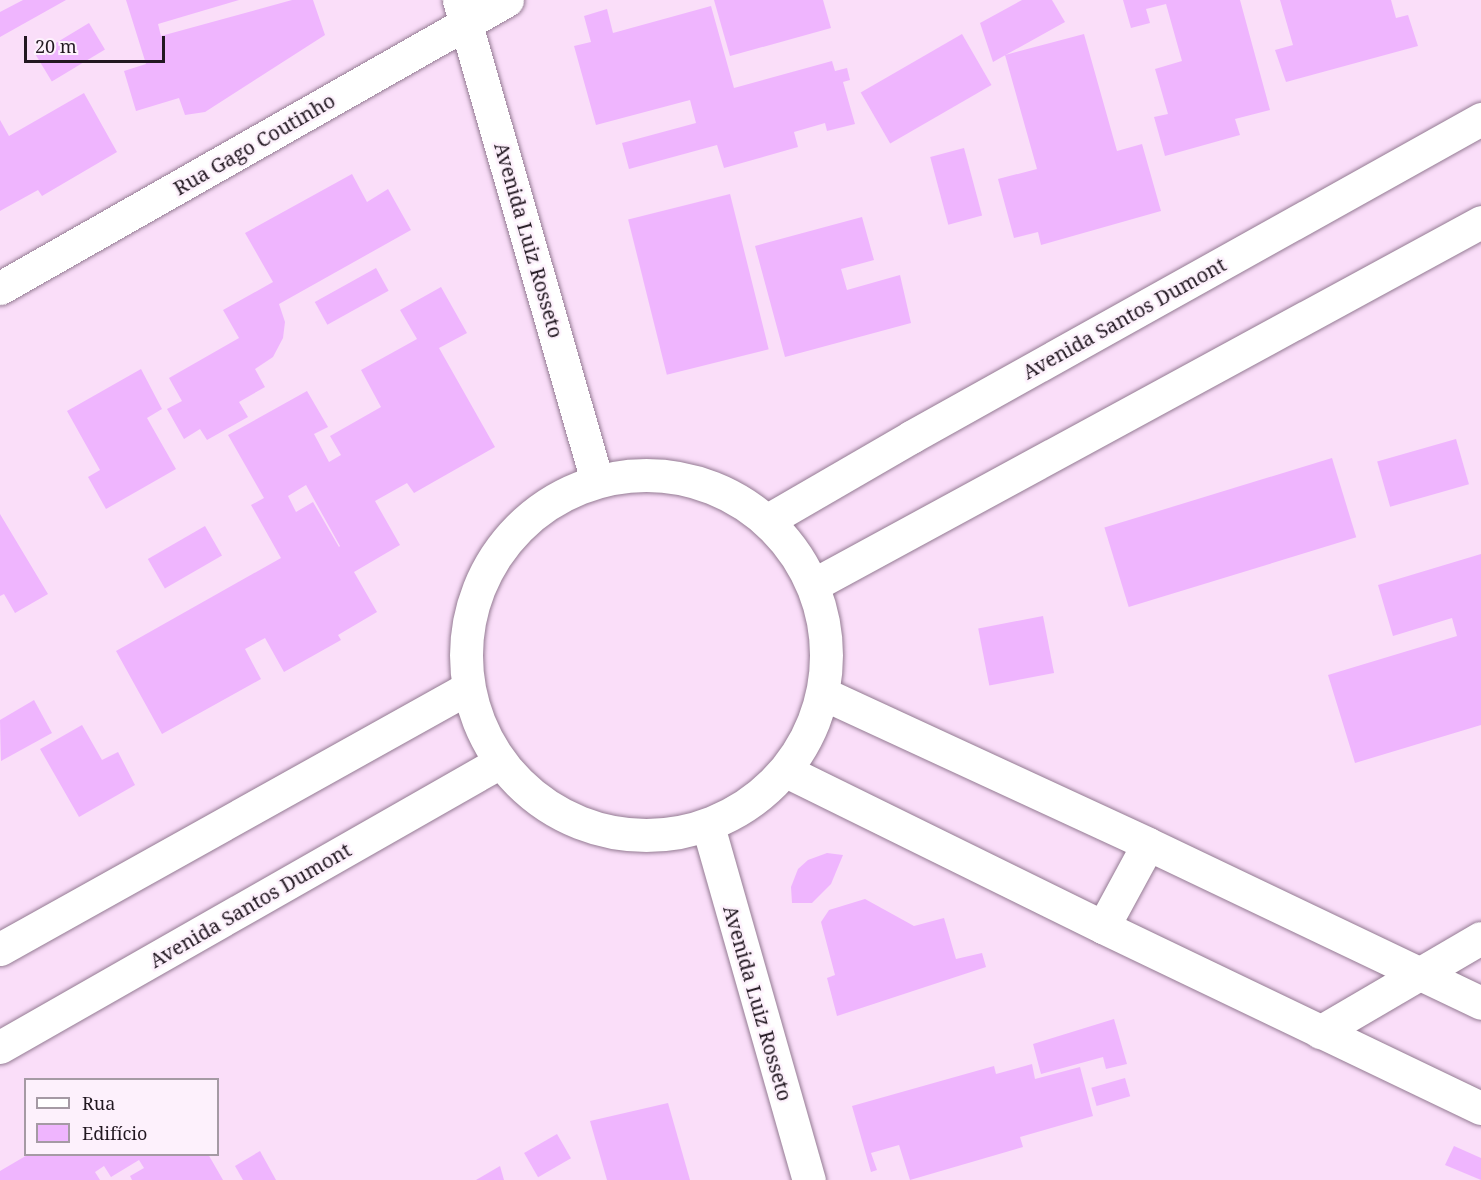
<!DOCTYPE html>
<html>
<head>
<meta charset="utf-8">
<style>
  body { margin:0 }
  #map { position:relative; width:1481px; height:1180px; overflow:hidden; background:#fadef9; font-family:"Noto Serif",serif }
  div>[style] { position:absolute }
  .building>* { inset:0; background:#efb5fe; transform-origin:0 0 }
  .roads { filter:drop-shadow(0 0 2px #947b93) drop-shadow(0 0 2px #947b93) }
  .street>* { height:33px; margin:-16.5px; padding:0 16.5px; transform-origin:16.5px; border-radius:16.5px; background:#fff }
  .secondary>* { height:33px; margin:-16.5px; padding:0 16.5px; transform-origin:16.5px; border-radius:16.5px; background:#fff }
  .primary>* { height:33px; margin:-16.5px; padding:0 16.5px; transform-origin:16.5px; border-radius:16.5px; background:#fff }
  .primary>.ring { margin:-16.5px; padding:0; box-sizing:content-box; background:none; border:33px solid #fff; border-radius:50% }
  span { translate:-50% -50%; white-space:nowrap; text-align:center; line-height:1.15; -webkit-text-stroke:5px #fdf1fc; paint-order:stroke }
  .street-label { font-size:20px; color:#221821 }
  .legend { position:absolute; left:24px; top:1078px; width:195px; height:78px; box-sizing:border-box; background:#fdf1fc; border:2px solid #a59aa4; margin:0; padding:8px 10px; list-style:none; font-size:18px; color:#221821 }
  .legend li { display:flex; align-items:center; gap:12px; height:30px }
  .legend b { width:30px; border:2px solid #a59aa4 }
  .scale { position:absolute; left:24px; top:36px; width:141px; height:27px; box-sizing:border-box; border:3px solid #221821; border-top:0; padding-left:8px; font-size:18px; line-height:21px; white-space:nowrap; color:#221821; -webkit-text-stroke:4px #fdf1fc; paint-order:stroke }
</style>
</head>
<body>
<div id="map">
  <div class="building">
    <div style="clip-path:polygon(23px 0,66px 0,0 37px,0 12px)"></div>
    <div style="clip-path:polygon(126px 0,239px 0,158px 24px,161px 36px,292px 0,313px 0,325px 35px,205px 112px,185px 115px,179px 98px,136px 111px,124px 71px,146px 64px)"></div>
    <div style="clip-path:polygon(714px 0,823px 0,831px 28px,730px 56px)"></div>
    <div style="clip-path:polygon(1022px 0,1052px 0,1065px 22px,993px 62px,980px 23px)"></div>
    <div style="clip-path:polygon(1123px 0,1240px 0,1270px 110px,1235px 119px,1240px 135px,1165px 156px,1154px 117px,1168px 114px,1155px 69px,1182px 61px,1166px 4px,1146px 9px,1150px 23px,1131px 28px)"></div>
    <div style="clip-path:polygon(1280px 0,1391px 0,1396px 18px,1408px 15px,1418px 46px,1286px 82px,1275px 50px,1293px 45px)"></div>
    <div style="clip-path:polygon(711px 6px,734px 88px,832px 61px,835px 71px,847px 68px,850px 80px,843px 82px,855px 124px,827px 131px,825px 123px,794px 132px,798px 147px,724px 168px,717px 145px,629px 169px,622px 143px,696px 123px,690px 100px,596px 125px,574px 46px,591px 42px,584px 16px,607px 9px,613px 33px)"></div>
    <div style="left:89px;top:23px;width:31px;height:62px;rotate:59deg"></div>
    <div style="left:962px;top:34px;width:59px;height:117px;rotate:60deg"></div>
    <div style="clip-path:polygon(1084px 34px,1117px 151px,1142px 144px,1161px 211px,1041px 245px,1038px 232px,1014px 238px,998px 179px,1037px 169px,1005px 55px)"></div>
    <div style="clip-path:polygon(84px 93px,117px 152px,42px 196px,38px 190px,0 211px,0 120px,9px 136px)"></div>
    <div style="left:964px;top:148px;width:70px;height:35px;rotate:75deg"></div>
    <div style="clip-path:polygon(352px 174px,367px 202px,388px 189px,411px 230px,279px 304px,285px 322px,283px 338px,273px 357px,255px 369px,265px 387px,239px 402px,248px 417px,207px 440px,200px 429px,184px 439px,167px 409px,182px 401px,169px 378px,239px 338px,223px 310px,273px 282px,245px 233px)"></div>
    <div style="left:730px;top:194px;width:160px;height:105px;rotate:76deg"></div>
    <div style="clip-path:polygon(862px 217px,874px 260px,841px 269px,847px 290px,900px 275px,911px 323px,785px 357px,755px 246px)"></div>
    <div style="left:376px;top:268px;width:26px;height:70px;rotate:61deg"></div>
    <div style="clip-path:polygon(evenodd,441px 287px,467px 333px,439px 348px,495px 447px,414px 493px,407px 483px,375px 501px,400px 545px,354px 572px,377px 612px,338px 635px,341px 640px,284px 672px,265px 638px,245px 649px,261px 679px,162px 734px,116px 651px,281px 558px,251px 505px,264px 498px,228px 435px,307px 391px,328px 427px,314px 434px,329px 462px,341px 455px,330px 436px,381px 407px,361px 370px,417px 339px,400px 310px,441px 287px,306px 485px,340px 546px,339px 547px,313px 502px,296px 512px,288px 496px,306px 485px)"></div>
    <div style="clip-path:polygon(141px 369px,162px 409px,147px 418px,176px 469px,106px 509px,88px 477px,100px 470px,67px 411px)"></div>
    <div style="left:1456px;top:439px;width:47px;height:82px;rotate:74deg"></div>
    <div style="left:1332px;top:458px;width:83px;height:238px;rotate:73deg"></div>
    <div style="clip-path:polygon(0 514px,48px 594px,15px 613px,4px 594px,0 596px)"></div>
    <div style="left:205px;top:526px;width:34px;height:66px;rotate:60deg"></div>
    <div style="clip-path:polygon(1481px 554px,1481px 725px,1355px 763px,1328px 675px,1457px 636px,1452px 618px,1393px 636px,1378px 585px)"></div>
    <div style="left:1043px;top:616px;width:58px;height:66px;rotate:79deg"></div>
    <div style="clip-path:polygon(34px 700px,52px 733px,1px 761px,0 720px)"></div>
    <div style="clip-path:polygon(82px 725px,102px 760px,118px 752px,135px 785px,79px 817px,40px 749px)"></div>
    <div style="clip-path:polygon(827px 853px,843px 855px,831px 884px,812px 903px,792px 903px,791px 887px,798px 869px,808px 860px)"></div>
    <div style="clip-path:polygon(865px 899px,914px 926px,944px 918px,956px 959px,982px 953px,986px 967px,837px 1016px,827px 978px,835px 975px,821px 922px,829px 910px)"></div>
    <div style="clip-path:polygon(1114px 1019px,1127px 1064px,1106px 1069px,1103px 1057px,1041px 1074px,1033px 1044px)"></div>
    <div style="clip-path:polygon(1032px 1064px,1035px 1079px,1080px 1067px,1093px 1116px,1020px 1137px,1023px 1147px,910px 1180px,899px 1145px,871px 1153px,877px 1170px,871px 1172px,852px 1106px,994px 1066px,996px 1074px)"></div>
    <div style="left:1125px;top:1078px;width:19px;height:35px;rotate:74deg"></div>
    <div style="clip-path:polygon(668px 1103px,690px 1180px,607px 1180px,590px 1121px)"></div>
    <div style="left:557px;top:1134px;width:28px;height:38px;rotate:60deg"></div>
    <div style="clip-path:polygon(1454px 1146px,1481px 1158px,1481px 1180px,1445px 1165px)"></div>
    <div style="clip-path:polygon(260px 1151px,276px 1180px,243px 1180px,235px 1166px)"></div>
    <div style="clip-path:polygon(29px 1154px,208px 1154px,223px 1180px,132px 1180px,130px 1176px,144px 1168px,139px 1160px,111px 1177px,104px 1166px,95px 1172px,100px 1180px,0 1180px,0 1171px)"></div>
    <div style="clip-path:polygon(500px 1166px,504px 1180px,476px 1180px)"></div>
  </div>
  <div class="roads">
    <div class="street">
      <div style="left:459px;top:0;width:499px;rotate:74deg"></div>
      <div style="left:0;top:288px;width:583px;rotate:-29.6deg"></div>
      <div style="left:708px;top:826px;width:368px;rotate:74.1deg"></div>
      <div style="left:1320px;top:1032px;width:186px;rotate:-30.3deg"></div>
    </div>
    <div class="secondary">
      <div style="left:824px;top:694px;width:357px;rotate:24.8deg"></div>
      <div style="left:1148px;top:844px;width:369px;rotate:25.5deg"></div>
      <div style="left:786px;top:771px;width:353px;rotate:26.2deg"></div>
      <div style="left:1103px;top:927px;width:419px;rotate:25.6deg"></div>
      <div style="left:1103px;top:927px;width:94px;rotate:-61.5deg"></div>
    </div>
    <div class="primary">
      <div class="ring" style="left:466px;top:475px;width:327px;height:327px"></div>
      <div style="left:768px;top:520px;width:165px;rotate:-30.1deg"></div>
      <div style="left:911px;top:437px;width:653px;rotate:-29.16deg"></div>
      <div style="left:813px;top:585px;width:760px;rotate:-28.52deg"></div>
      <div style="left:0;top:949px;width:536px;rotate:-29.15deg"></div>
      <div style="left:0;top:1047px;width:576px;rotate:-29.68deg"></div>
    </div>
  </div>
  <div class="street-label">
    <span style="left:254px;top:144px;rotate:-30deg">Rua Gago Coutinho</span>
    <span style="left:529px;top:240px;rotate:74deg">Avenida Luiz Rosseto</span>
    <span style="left:1124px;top:318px;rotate:-29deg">Avenida Santos Dumont</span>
    <span style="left:250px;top:905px;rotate:-30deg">Avenida Santos Dumont</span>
    <span style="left:758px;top:1003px;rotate:74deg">Avenida Luiz Rosseto</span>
  </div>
  <ul class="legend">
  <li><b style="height:8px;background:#fff"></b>Rua</li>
  <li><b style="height:16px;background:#efb5fe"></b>Edifício</li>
  </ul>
  <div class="scale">20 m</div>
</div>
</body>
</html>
